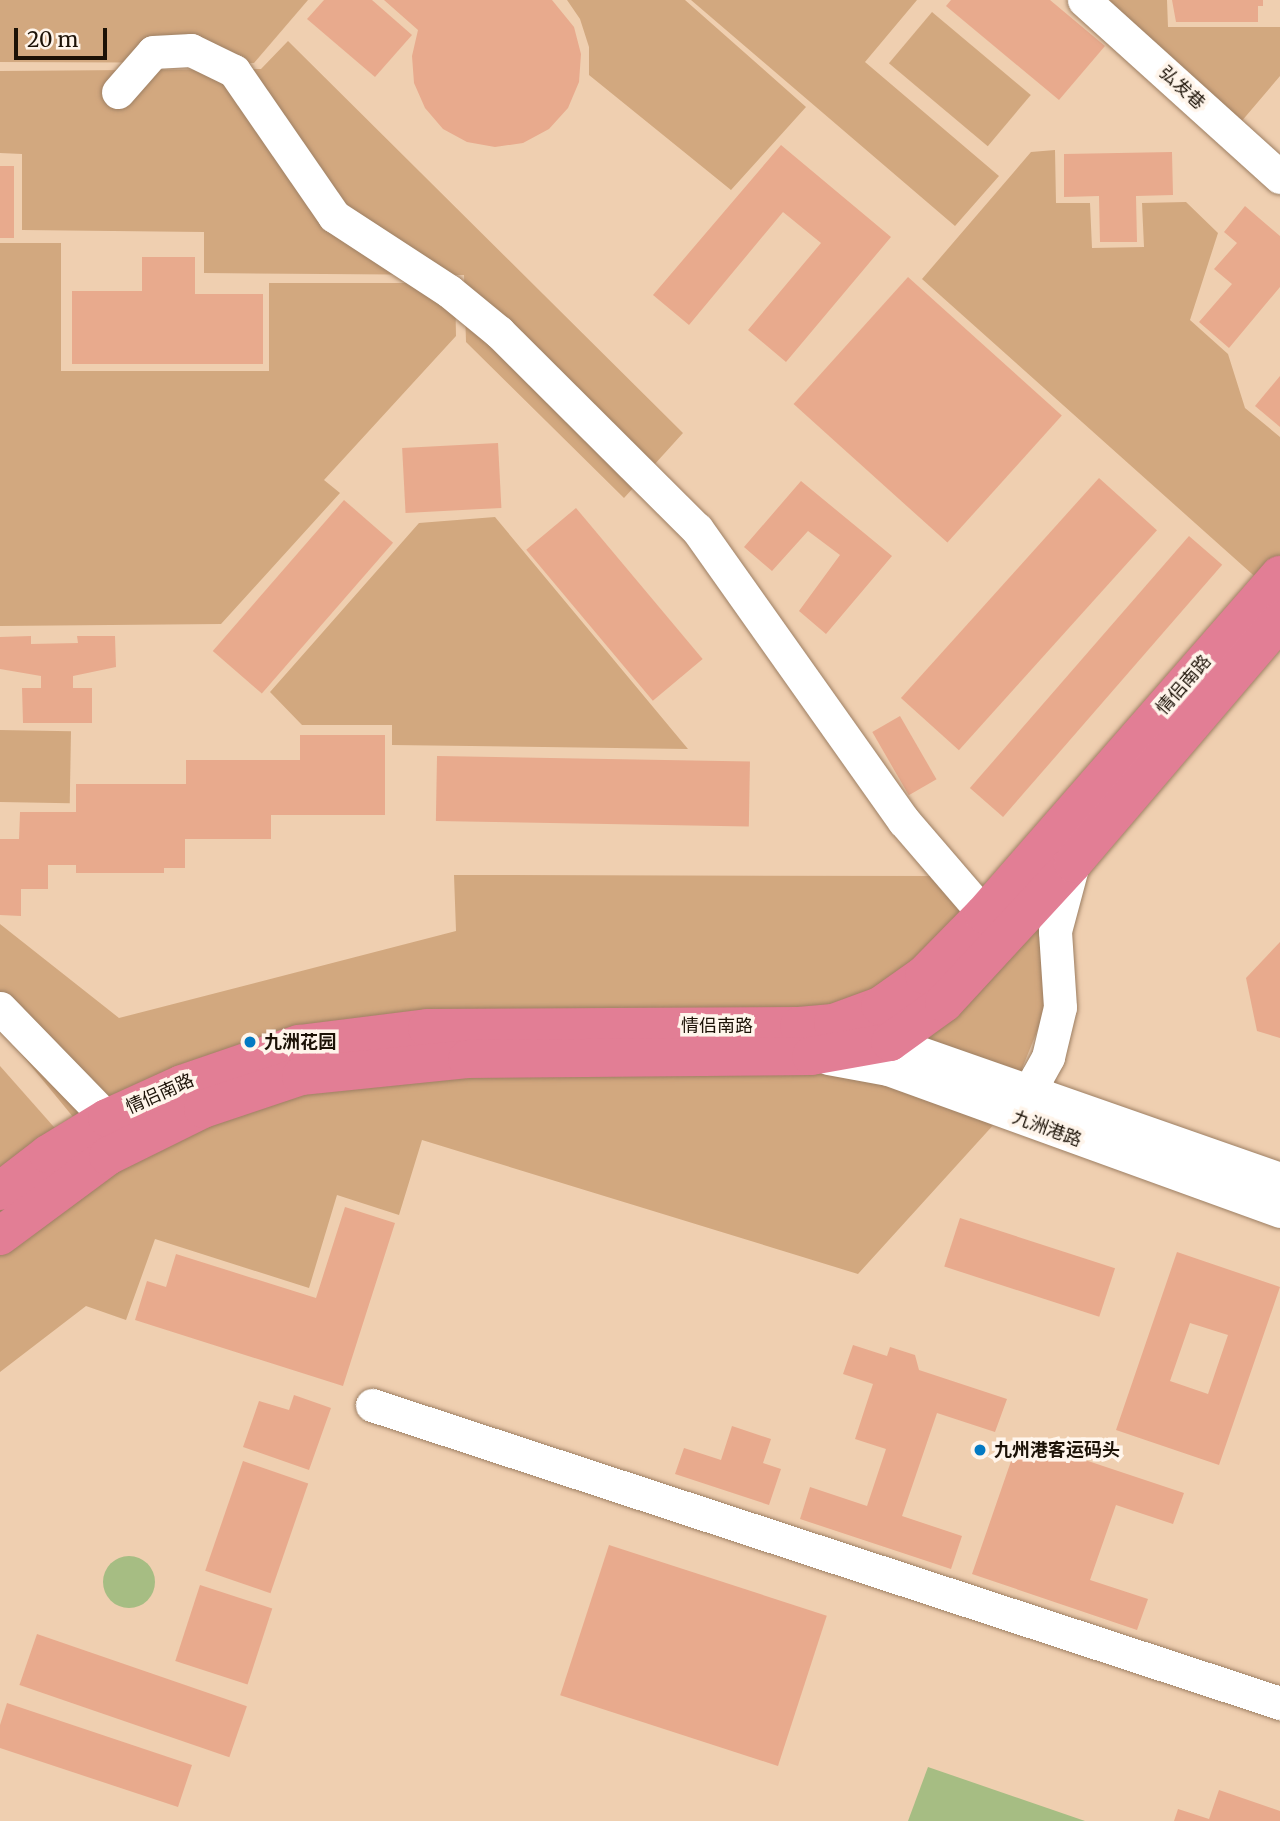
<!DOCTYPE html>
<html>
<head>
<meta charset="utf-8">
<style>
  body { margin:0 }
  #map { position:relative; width:1280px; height:1821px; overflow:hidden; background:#efcfb0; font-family:Merriweather,"Noto Sans SC",serif }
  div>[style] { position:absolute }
  .green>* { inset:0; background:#d2a87f; transform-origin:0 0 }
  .water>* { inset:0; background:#a6bd83 }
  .round { border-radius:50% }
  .building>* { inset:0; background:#e8aa8d; transform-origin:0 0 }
  .roads { filter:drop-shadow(0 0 2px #9d7f63) drop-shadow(0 0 2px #9d7f63) }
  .minor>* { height:33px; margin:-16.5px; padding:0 16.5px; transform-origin:16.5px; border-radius:16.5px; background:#fff }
  .highway>* { height:38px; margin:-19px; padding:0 19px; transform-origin:19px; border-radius:19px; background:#e27e95 }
  .dots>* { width:19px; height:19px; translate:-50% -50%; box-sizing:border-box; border:4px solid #fff5eb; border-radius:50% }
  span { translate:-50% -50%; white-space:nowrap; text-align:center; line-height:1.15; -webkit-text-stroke:7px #fff5eb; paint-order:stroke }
  .street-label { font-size:18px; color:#1c1207 }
  .poi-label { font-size:18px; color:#1c1207; font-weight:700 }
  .left { translate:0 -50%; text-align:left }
  .scale { position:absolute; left:14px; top:28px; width:93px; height:32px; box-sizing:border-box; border:4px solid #1c1207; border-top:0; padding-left:9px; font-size:21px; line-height:24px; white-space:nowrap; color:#1c1207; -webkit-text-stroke:5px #fff5eb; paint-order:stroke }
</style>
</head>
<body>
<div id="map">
  <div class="green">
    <div style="clip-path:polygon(0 0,308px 0,254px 63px,0 62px)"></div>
    <div style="clip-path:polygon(567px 0,685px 0,806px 107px,731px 190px,589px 75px,589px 47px,580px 19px)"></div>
    <div style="clip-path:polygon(691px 0,917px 0,865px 62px,999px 176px,955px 226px)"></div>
    <div style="clip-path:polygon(1075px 0,1167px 0,1168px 27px,1280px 27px,1280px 76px,1229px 136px)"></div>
    <div style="left:932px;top:12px;width:129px;height:67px;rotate:40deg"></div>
    <div style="clip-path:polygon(288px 41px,683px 433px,624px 498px,466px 342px,464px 275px,204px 273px,204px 232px,22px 230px,22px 154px,0 153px,0 71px,261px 69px)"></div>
    <div style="clip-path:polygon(1055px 150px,1056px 203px,1090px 203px,1092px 248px,1144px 247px,1142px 203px,1186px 202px,1218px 233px,1190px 320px,1228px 354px,1245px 408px,1280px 437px,1280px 560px,1261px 582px,922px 279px,1031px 152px)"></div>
    <div style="clip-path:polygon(0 243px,61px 243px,61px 371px,269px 371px,269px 283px,455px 283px,456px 336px,324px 480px,340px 493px,221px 624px,0 626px)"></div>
    <div style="clip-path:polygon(495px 517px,688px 749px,392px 745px,392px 725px,302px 725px,270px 692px,419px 523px)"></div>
    <div style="left:0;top:730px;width:71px;height:72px;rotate:1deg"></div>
    <div style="clip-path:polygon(454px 875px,940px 876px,973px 914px,871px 1000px,78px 1123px,0 1028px,0 924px,119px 1018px,456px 931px)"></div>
    <div style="clip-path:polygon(1042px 916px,1046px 1009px,1017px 1081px,908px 1039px)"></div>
    <div style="clip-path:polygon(815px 1062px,996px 1122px,858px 1274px,422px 1140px,399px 1215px,337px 1195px,309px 1288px,155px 1239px,126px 1320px,86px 1306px,0 1372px,0 1250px,121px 1158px,305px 1084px)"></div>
    <div style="clip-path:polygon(0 1066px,61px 1135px,0 1178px)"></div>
  </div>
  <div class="water">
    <div class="round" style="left:103px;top:1556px;width:52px;height:52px"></div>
    <div style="clip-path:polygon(928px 1767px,1085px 1821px,908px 1821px)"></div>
  </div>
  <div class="building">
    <div style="clip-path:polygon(324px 0,372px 0,412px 35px,375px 77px,307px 19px)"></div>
    <div style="clip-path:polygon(384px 0,552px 0,574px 27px,581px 54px,579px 82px,568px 108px,549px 129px,523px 143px,495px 147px,467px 142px,443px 129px,425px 108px,414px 83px,412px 56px,418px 30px)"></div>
    <div style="clip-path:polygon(951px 0,1050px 0,1105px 46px,1059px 100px,946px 6px)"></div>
    <div style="clip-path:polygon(1172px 0,1263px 0,1263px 6px,1258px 6px,1258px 22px,1176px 22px)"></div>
    <div style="clip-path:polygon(781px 145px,891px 237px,786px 362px,748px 330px,821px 243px,783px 212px,689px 325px,653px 295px)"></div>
    <div style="clip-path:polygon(1172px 152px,1173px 195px,1136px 196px,1137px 242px,1100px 242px,1099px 196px,1064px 197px,1064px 154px)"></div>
    <div style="left:0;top:166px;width:14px;height:72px"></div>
    <div style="clip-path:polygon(1245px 206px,1280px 236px,1280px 287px,1229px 348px,1199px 322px,1232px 284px,1214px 269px,1237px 243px,1224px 232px)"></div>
    <div style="clip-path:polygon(142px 257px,195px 257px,195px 294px,263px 294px,263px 364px,72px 364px,72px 291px,142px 291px)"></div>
    <div style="left:908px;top:277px;width:207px;height:171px;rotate:42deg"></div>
    <div style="clip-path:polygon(1280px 376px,1280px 427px,1255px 406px)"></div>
    <div style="left:498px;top:443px;width:65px;height:96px;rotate:87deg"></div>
    <div style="left:1099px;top:478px;width:78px;height:296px;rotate:42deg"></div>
    <div style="clip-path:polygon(801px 481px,892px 556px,826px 634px,799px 611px,840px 555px,808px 531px,772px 571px,744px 547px)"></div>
    <div style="left:344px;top:500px;width:65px;height:200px;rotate:41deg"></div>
    <div style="left:576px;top:508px;width:197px;height:65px;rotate:50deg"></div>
    <div style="left:1189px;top:536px;width:44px;height:334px;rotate:41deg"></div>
    <div style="clip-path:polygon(31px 636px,31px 644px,78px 643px,77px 636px,115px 636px,116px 667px,73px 676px,73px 688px,92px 688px,92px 723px,23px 723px,22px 688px,41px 688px,41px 676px,0 669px,0 637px)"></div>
    <div style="left:900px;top:716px;width:73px;height:32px;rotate:60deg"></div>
    <div style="clip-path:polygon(300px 735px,385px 735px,385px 815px,271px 815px,271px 839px,185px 839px,185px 868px,164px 868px,164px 873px,76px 873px,76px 865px,48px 865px,48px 889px,21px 889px,21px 916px,0 915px,0 839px,19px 839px,20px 812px,76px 812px,76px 784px,186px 784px,186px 760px,300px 760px)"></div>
    <div style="left:437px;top:756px;width:313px;height:65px;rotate:1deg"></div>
    <div style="clip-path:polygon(1280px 942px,1280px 1038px,1257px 1031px,1246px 978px)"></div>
    <div style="clip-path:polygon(345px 1207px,395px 1223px,343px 1386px,135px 1320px,147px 1281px,166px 1287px,176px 1254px,316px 1298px)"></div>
    <div style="left:960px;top:1218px;width:163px;height:51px;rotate:18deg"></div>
    <div style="clip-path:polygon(evenodd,1177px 1252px,1280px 1287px,1219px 1465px,1116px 1430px,1177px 1252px,1190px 1323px,1228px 1335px,1208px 1394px,1170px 1381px,1190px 1323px)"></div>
    <div style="clip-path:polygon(853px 1345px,887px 1356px,890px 1347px,915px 1355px,919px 1370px,1007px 1399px,995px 1432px,937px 1413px,902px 1516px,962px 1536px,951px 1569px,800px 1519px,810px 1487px,867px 1506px,886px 1449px,855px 1439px,873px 1384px,843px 1374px)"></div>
    <div style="clip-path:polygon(294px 1395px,331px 1408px,309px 1470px,243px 1447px,259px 1401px,289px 1410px)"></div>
    <div style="clip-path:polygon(732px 1426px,771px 1439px,763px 1463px,781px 1469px,769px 1505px,675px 1474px,684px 1448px,721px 1460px)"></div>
    <div style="clip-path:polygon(1019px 1438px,1184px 1493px,1173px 1524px,1116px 1505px,1090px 1580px,1148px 1599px,1137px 1630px,972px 1574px)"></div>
    <div style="left:243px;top:1461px;width:69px;height:116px;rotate:19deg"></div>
    <div style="left:609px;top:1545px;width:229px;height:158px;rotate:18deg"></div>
    <div style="left:200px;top:1585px;width:76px;height:80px;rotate:18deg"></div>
    <div style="left:37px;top:1634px;width:222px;height:54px;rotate:19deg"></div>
    <div style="clip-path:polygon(7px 1703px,192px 1765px,178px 1807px,0 1748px,0 1725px)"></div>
    <div style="clip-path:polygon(1219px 1790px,1280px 1811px,1280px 1821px,1174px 1821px,1178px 1809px,1209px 1819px)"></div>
  </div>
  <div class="roads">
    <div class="minor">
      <div style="left:1084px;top:0;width:264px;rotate:42.1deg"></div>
      <div style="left:118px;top:92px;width:53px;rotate:-48.8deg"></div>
      <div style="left:153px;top:52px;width:38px;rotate:-3deg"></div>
      <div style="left:191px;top:50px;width:48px;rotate:26deg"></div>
      <div style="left:234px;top:71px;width:176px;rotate:55.4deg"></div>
      <div style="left:334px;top:216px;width:137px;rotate:33.1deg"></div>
      <div style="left:449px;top:291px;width:65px;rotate:39.4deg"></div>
      <div style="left:499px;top:332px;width:279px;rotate:44.9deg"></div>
      <div style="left:697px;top:529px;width:358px;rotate:54.7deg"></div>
      <div style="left:904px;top:821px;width:123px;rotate:49.3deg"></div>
      <div style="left:0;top:1008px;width:153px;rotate:45.8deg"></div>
      <div style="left:869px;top:1035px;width:435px;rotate:19.3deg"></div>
      <div style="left:828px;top:1058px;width:61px;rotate:10.4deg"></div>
      <div style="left:888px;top:1069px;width:417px;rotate:19.9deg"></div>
      <div style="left:1044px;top:1100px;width:14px;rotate:-126deg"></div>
      <div style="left:1036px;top:1089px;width:12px;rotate:-85deg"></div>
      <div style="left:1037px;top:1077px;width:23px;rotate:-61deg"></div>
      <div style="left:1048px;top:1057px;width:51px;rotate:-76.5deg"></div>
      <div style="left:1060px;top:1007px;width:76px;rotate:-93.8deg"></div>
      <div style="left:1055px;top:931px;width:69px;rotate:-75deg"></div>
      <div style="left:372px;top:1405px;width:956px;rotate:18.17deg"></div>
    </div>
    <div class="highway">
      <div style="left:0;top:1191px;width:61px;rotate:-37.6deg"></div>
      <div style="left:48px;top:1154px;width:69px;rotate:-31.4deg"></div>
      <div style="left:107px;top:1118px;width:82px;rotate:-24.4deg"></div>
      <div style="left:182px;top:1084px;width:124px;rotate:-18.9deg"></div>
      <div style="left:299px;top:1044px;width:129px;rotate:-7.1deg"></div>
      <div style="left:427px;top:1028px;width:372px;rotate:-0.3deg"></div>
      <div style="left:799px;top:1026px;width:34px;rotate:-5deg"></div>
      <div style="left:833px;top:1023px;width:50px;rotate:-19.9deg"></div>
      <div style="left:880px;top:1006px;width:54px;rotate:-35.2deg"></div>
      <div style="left:924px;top:975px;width:86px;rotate:-45.5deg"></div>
      <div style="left:984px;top:914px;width:450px;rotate:-48.9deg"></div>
      <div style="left:0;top:1236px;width:134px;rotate:-36.5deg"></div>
      <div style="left:108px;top:1156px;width:106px;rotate:-26.3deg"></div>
      <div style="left:203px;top:1109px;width:103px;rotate:-18.6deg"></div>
      <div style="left:301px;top:1076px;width:167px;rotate:-5.8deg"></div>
      <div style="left:467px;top:1059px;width:344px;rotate:-0.5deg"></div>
      <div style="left:811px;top:1056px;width:80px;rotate:-10deg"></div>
      <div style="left:890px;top:1042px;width:67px;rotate:-35.8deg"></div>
      <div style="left:944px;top:1003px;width:190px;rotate:-47.3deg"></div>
      <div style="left:1073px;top:863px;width:318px;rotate:-49.5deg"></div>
    </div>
  </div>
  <div class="dots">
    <div style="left:250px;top:1042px;background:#037ac3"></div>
    <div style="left:980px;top:1450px;background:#037ac3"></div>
  </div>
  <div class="street-label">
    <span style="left:1182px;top:88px;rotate:42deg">弘发巷</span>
    <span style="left:1184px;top:685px;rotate:-49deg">情侣南路</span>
    <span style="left:717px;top:1026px">情侣南路</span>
    <span style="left:160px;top:1094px;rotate:-24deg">情侣南路</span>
    <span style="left:1047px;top:1129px;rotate:20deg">九洲港路</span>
  </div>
  <div class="poi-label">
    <span class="left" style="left:264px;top:1042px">九洲花园</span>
    <span class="left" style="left:994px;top:1450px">九州港客运码头</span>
  </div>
  <div class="scale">20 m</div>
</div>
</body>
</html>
